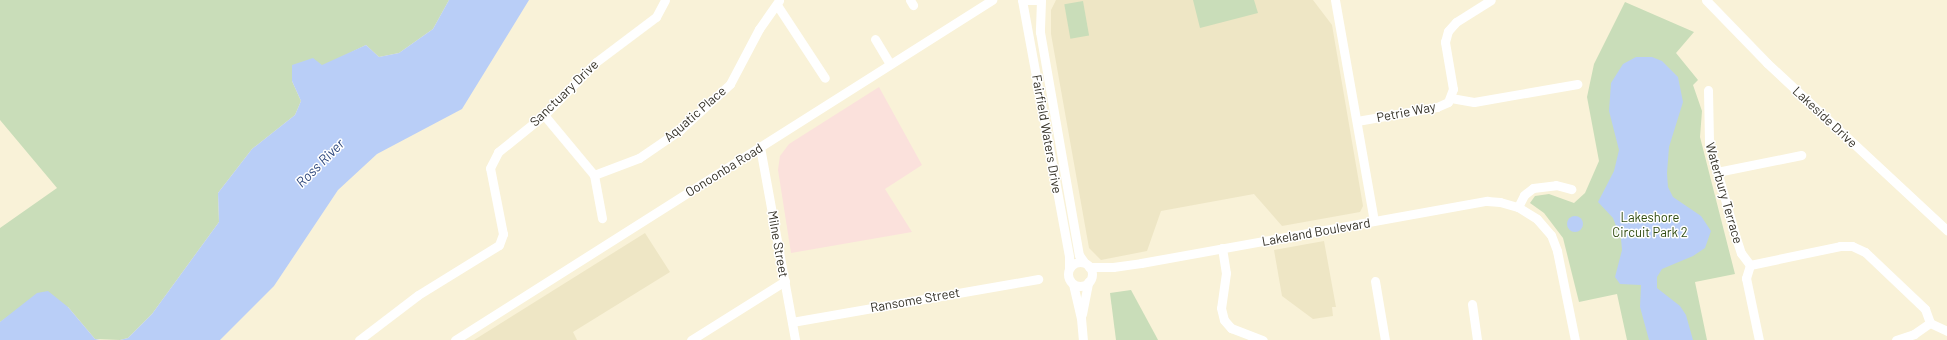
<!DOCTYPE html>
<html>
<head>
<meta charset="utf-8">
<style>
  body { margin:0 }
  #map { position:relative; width:1947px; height:340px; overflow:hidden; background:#f9f2d8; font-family:Barlow,sans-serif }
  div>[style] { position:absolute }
  .commercial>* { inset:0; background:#fbe1dc }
  .built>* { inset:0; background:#eee6c5 }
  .green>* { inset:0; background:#c9ddb9; transform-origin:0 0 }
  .water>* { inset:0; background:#b9cef7 }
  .round { border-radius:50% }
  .minor>* { height:9px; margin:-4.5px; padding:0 4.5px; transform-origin:4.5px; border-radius:4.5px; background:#fff }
  .minor>.ring { margin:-4.5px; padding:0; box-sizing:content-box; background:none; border:9px solid #fff; border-radius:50% }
  span { translate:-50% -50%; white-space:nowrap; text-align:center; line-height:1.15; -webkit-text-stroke:3px #fff; paint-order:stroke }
  .street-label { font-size:13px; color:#353228 }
  .park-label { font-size:13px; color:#2f4b0f }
  .water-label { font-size:14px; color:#324b7f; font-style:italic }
</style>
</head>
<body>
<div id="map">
  <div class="commercial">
    <div style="clip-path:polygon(879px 87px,922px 165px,885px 189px,912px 232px,791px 253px,778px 170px,780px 156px,789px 144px)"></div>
  </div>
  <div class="built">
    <div style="clip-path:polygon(1056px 0,1313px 0,1332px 25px,1363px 206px,1360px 212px,1282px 226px,1254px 194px,1161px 211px,1147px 251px,1101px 260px,1089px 248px,1051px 34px,1051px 10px)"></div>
    <div style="clip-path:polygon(645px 233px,670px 272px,573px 332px,577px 340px,474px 340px)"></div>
    <div style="clip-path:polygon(1324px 241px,1336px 307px,1332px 307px,1333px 316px,1313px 319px,1282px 296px,1274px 250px)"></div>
  </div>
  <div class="green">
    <div style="clip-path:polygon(0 0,449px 0,433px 29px,399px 53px,379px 57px,366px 45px,292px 81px,301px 101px,295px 115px,252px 149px,218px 193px,219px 222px,152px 314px,128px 338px,120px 340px,95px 339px,68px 307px,18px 310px,0 322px,0 228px,57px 188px,0 120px)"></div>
    <div style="clip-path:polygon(1193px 0,1254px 0,1258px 13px,1200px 28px)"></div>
    <div style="left:1083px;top:1px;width:35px;height:19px;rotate:80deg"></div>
    <div style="clip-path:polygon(1625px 2px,1694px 32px,1676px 53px,1698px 80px,1693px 85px,1702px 111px,1700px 137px,1735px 274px,1695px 282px,1707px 340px,1627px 340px,1617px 294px,1579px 302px,1563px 238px,1544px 213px,1530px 203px,1535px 196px,1549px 194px,1574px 203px,1585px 193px,1599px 161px,1587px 97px,1594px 64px)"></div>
    <div style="clip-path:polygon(1131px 290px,1157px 338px,1158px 340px,1116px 340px,1110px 293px)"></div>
  </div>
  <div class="water">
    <div style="clip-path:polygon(449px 0,529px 0,462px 109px,377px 154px,338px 190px,274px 286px,220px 340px,120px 340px,128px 338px,152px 314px,219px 222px,218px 193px,252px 149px,295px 115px,301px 101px,292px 81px,292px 65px,313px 58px,322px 65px,366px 45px,379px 57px,399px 53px,433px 29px)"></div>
    <div style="clip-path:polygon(1636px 57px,1652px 57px,1662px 61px,1678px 77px,1683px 102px,1669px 147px,1667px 173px,1668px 187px,1673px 197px,1701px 216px,1711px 231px,1705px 248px,1693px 256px,1662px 269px,1657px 277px,1657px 288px,1680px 306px,1686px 315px,1693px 340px,1649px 340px,1640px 307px,1641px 285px,1620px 284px,1615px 277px,1622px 250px,1621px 239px,1613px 218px,1598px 202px,1614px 171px,1619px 150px,1609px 111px,1611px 83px,1623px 64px)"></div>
    <div class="round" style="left:1567px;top:216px;width:16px;height:16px"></div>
    <div style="clip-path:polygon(48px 291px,68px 307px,95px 339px,100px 340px,0 340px,0 322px,37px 293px)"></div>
  </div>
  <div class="minor">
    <div style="left:910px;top:0;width:6px;rotate:59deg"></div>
    <div style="left:1022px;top:0;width:261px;rotate:79.6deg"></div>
    <div style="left:1069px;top:257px;width:11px;rotate:90deg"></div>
    <div style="left:1022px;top:0;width:15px"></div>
    <div style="left:1041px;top:0;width:32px;rotate:92deg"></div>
    <div style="left:1040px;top:32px;width:226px;rotate:80.1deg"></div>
    <div style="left:1079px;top:255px;width:9px;rotate:54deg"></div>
    <div style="left:1335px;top:0;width:224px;rotate:80deg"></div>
    <div style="left:1706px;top:0;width:88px;rotate:45.9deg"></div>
    <div style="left:1767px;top:63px;width:246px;rotate:42.9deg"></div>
    <div style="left:777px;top:5px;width:87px;rotate:56.7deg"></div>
    <div style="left:875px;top:39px;width:29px;rotate:59deg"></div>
    <div style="left:1708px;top:90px;width:53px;rotate:88.9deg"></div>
    <div style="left:1709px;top:143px;width:99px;rotate:74.1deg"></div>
    <div style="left:1736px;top:238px;width:16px;rotate:72deg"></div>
    <div style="left:1741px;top:253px;width:15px;rotate:53deg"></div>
    <div style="left:1451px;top:98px;width:23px;rotate:10deg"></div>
    <div style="left:1474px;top:102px;width:105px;rotate:-9.9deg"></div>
    <div style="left:544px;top:115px;width:78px;rotate:50.2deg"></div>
    <div style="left:594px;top:175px;width:44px;rotate:79.5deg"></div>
    <div style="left:1357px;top:121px;width:81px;rotate:-9.9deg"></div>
    <div style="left:1437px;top:107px;width:12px;rotate:-24deg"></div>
    <div style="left:1448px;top:102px;width:14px;rotate:-69deg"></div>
    <div style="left:1453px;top:89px;width:48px;rotate:-99.7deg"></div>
    <div style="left:1445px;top:42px;width:11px;rotate:-75deg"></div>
    <div style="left:1448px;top:31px;width:12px;rotate:-48deg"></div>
    <div style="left:1456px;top:22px;width:41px;rotate:-32.2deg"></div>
    <div style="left:760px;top:147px;width:196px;rotate:79.7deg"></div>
    <div style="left:1717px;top:172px;width:86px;rotate:-11.4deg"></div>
    <div style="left:594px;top:175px;width:48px;rotate:-20.7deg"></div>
    <div style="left:639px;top:158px;width:50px;rotate:-34.3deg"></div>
    <div style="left:680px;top:130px;width:68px;rotate:-42.6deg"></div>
    <div style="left:730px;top:84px;width:62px;rotate:-62.2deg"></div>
    <div style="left:759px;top:29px;width:35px;rotate:-55deg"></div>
    <div style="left:1518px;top:207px;width:13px;rotate:-63deg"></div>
    <div style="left:1524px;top:195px;width:11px;rotate:-38deg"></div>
    <div style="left:1533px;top:188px;width:23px;rotate:-7deg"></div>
    <div style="left:1556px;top:185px;width:16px;rotate:15deg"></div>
    <div style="left:1222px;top:248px;width:25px;rotate:81deg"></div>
    <div style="left:1226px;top:273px;width:35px;rotate:98deg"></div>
    <div style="left:1221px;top:308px;width:12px;rotate:76deg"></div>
    <div style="left:1224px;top:320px;width:11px;rotate:49deg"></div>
    <div style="left:1231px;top:328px;width:34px;rotate:21deg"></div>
    <div class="ring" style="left:1068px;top:262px;width:15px;height:15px"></div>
    <div style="left:1750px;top:265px;width:92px;rotate:-11.9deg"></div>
    <div style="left:1840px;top:246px;width:12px"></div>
    <div style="left:1852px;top:246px;width:14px;rotate:25deg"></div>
    <div style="left:1865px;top:252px;width:83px;rotate:43.5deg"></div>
    <div style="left:1925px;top:309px;width:15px;rotate:70deg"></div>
    <div style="left:1750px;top:265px;width:14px;rotate:107deg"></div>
    <div style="left:1746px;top:278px;width:63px;rotate:78.2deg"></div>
    <div style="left:1089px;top:267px;width:24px"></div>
    <div style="left:1113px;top:267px;width:28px;rotate:-8deg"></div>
    <div style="left:1141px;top:263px;width:352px;rotate:-10.2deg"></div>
    <div style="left:1487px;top:201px;width:13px;rotate:4deg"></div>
    <div style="left:1500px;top:202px;width:19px;rotate:16deg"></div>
    <div style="left:1518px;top:207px;width:22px;rotate:32deg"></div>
    <div style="left:1537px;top:219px;width:21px;rotate:49deg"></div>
    <div style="left:1551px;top:235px;width:17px;rotate:69deg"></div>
    <div style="left:1557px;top:251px;width:91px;rotate:78.6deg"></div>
    <div style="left:1375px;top:281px;width:60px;rotate:80.4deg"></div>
    <div style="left:1073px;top:284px;width:35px;rotate:77deg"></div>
    <div style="left:1081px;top:318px;width:22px;rotate:85deg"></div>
    <div style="left:1472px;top:304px;width:36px;rotate:82deg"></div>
    <div style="left:1082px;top:314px;width:33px;rotate:-79deg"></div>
    <div style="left:792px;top:322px;width:250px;rotate:-9.9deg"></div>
    <div style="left:1930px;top:323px;width:19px;rotate:25deg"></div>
    <div style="left:359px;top:340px;width:74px;rotate:-37.3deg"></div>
    <div style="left:418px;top:295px;width:95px;rotate:-31.7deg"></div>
    <div style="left:499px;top:245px;width:12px;rotate:-70deg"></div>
    <div style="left:503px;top:234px;width:67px;rotate:-101.1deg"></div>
    <div style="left:490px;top:168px;width:18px;rotate:-63deg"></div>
    <div style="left:498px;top:152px;width:59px;rotate:-38.8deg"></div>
    <div style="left:544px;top:115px;width:74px;rotate:-45.5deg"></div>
    <div style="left:596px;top:62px;width:75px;rotate:-36.9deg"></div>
    <div style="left:656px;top:17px;width:19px;rotate:-62deg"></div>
    <div style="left:455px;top:340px;width:636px;rotate:-32.34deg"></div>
    <div style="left:691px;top:340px;width:111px;rotate:-32.1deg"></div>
    <div style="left:1896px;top:340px;width:19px;rotate:-18deg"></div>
    <div style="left:1914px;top:334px;width:19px;rotate:-35deg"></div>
  </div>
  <div class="street-label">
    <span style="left:564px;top:93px;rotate:-44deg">Sanctuary Drive</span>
    <span style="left:1406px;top:112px;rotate:-11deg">Petrie Way</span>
    <span style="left:695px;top:114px;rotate:-41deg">Aquatic Place</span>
    <span style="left:1825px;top:117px;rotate:43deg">Lakeside Drive</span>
    <span style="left:1047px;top:134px;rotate:80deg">Fairfield Waters Drive</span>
    <span style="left:724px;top:170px;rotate:-32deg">Oonoonba Road</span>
    <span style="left:1724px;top:193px;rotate:74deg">Waterbury Terrace</span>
    <span style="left:1316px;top:232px;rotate:-10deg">Lakeland Boulevard</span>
    <span style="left:778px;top:244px;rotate:80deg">Milne Street</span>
    <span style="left:915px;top:300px;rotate:-10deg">Ransome Street</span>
  </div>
  <div class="park-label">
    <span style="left:1650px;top:225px">Lakeshore<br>Circuit Park 2</span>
  </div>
  <div class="water-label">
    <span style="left:320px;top:163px;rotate:-45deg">Ross River</span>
  </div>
</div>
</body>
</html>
